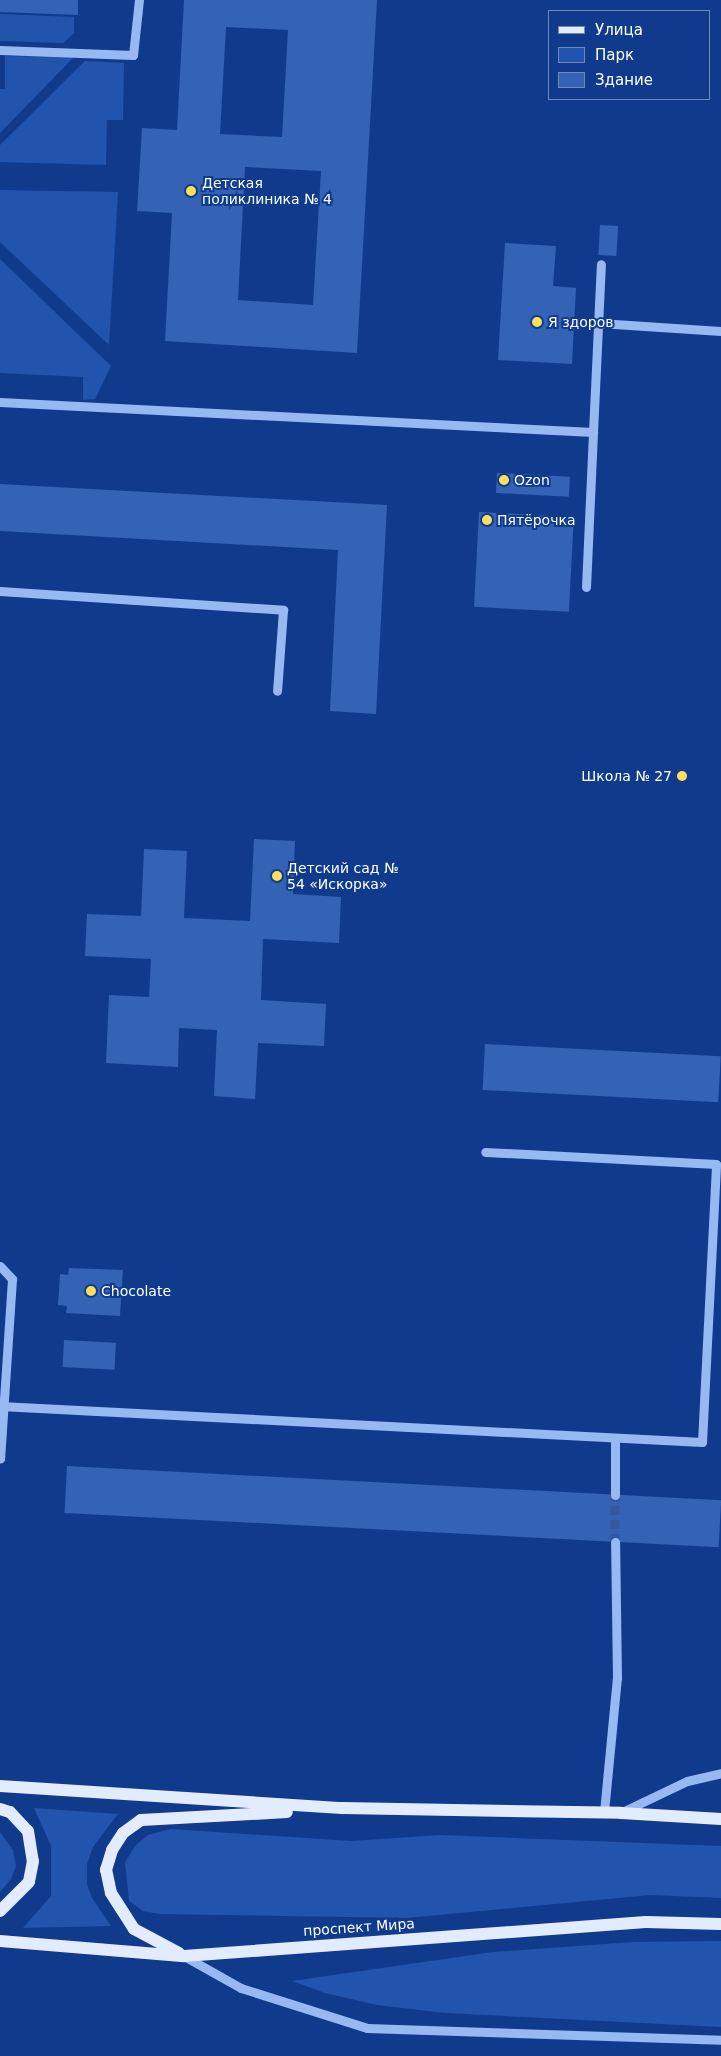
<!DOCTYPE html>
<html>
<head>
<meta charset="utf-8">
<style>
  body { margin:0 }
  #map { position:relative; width:721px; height:2056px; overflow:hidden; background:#103b8d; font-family:"DejaVu Sans",sans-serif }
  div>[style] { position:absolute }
  .green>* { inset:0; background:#2253ad }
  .building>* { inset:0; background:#3462b5; transform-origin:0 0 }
  .minor-tunnel>* { height:9px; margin-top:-4.5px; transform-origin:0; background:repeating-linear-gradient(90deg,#34589e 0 9px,transparent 0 13.5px) }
  .minor>* { height:9px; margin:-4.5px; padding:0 4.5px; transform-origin:4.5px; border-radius:4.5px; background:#98b8f2 }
  .major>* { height:12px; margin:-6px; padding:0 6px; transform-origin:6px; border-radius:6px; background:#e3ecff }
  .dots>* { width:14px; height:14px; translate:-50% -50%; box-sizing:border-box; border:2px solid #103b8d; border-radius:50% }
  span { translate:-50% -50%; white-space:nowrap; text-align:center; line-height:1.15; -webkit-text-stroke:4px #103b8d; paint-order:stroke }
  .poi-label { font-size:14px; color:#fff }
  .left { translate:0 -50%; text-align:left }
  .right { translate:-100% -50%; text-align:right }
  .street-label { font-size:14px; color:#fff }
  .legend { position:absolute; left:548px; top:10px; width:162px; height:90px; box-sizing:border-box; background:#103b8d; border:1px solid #7089bb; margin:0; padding:6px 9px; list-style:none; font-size:15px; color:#fff }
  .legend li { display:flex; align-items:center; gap:10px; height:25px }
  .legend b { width:25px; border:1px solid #7089bb }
</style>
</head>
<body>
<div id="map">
  <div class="green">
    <div style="clip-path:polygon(0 14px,74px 17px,74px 33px,63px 43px,0 41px)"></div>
    <div style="clip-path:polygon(5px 56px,74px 57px,0 133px,0 89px,5px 89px)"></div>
    <div style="clip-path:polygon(85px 61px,124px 63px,123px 120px,107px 120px,106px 165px,0 162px,0 145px)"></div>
    <div style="clip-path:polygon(0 190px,118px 192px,109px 345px,0 242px)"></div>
    <div style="clip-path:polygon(0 259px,111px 366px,95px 399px,83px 400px,83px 377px,0 373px)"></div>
    <div style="clip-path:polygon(34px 1808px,118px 1814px,93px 1847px,87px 1864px,87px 1884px,92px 1898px,111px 1926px,23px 1928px,51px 1896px,51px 1846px)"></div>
    <div style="clip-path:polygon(171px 1829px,351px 1841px,441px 1835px,721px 1846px,721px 1898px,650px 1895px,407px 1918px,160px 1914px,143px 1911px,129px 1901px,125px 1862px,136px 1845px,148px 1835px)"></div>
    <div style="clip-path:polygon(0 1832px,13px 1850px,16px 1866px,11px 1879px,0 1892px)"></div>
    <div style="clip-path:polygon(721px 1941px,721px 2027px,445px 2013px,377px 2005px,325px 1993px,292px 1981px,493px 1952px,632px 1942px)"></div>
  </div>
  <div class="building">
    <div style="clip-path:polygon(0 0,78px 0,78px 15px,0 12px)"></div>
    <div style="clip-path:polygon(evenodd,184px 0,377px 0,357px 353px,165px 341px,172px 213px,137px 211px,142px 128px,177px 130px,184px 0,226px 27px,288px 30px,282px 137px,220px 134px,226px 27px,184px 0,245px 167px,321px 171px,313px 305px,238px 300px,245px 167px)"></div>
    <div style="left:600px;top:225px;width:18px;height:30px;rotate:3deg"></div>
    <div style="clip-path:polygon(505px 243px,556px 246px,553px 286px,576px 288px,572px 364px,498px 360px)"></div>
    <div style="left:497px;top:473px;width:73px;height:20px;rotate:3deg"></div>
    <div style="clip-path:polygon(0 484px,387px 505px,376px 714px,330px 711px,338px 550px,0 531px)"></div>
    <div style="left:479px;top:512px;width:95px;height:95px;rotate:3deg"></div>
    <div style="clip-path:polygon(254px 839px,295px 841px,293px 894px,341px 897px,339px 943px,263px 939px,261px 1000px,326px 1004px,324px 1046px,258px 1043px,255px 1099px,214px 1096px,217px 1030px,179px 1028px,178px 1067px,106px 1063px,109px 995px,149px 997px,151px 959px,85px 956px,87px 914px,141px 916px,144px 849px,187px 851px,184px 918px,250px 921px)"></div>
    <div style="left:485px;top:1044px;width:236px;height:46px;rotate:3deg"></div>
    <div style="clip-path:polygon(69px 1268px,123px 1270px,120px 1316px,66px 1313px,67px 1306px,58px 1305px,60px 1274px,68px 1275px)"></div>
    <div style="left:64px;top:1340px;width:52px;height:27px;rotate:3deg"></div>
    <div style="left:67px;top:1466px;width:655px;height:47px;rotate:3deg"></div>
  </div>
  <div class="minor-tunnel">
    <div style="left:615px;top:1542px;width:47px;rotate:-90deg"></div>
  </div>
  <div class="minor">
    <div style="left:0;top:50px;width:133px;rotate:2.2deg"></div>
    <div style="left:133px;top:55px;width:55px;rotate:-83.8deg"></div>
    <div style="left:599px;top:323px;width:122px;rotate:3.8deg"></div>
    <div style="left:0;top:402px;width:594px;rotate:2.9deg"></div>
    <div style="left:593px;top:432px;width:168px;rotate:-87.3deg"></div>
    <div style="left:586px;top:587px;width:155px;rotate:-87.4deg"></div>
    <div style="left:0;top:591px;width:284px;rotate:3.8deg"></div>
    <div style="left:283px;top:610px;width:81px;rotate:94.2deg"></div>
    <div style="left:0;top:1266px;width:18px;rotate:47deg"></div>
    <div style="left:12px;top:1279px;width:180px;rotate:93.8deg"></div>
    <div style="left:0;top:1406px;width:703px;rotate:2.94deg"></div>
    <div style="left:702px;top:1442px;width:278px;rotate:-87.1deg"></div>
    <div style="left:716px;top:1164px;width:231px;rotate:-177deg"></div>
    <div style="left:615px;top:1438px;width:57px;rotate:90deg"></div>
    <div style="left:604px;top:1812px;width:135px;rotate:-84.5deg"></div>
    <div style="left:617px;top:1678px;width:136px;rotate:-90.8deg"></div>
    <div style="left:622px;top:1812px;width:72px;rotate:-25.5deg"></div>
    <div style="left:687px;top:1781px;width:35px;rotate:-13deg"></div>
    <div style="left:184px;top:1956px;width:65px;rotate:29.3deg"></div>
    <div style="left:241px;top:1988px;width:132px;rotate:17.6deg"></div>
    <div style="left:367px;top:2028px;width:354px;rotate:1.9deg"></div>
  </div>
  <div class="major">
    <div style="left:0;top:1786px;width:343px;rotate:3.7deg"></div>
    <div style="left:342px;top:1808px;width:279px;rotate:1deg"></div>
    <div style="left:621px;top:1813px;width:100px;rotate:3.4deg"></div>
    <div style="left:0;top:1809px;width:10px;rotate:17deg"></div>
    <div style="left:10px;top:1812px;width:26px;rotate:47deg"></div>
    <div style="left:28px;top:1831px;width:30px;rotate:81deg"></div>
    <div style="left:33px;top:1861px;width:21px;rotate:101deg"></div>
    <div style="left:29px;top:1882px;width:41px;rotate:135deg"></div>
    <div style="left:0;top:1941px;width:185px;rotate:4.7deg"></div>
    <div style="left:184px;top:1956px;width:463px;rotate:-4.2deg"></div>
    <div style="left:646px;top:1922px;width:75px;rotate:1.5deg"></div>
    <div style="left:179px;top:1953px;width:51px;rotate:-151.9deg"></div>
    <div style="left:134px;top:1929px;width:43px;rotate:-122.6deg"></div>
    <div style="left:111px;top:1893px;width:24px;rotate:-102deg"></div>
    <div style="left:106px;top:1870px;width:21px;rotate:-73deg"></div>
    <div style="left:112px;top:1850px;width:20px;rotate:-57deg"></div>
    <div style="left:123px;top:1833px;width:22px;rotate:-36deg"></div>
    <div style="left:141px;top:1820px;width:146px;rotate:-3.1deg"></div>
  </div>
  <div class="dots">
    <div style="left:191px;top:191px;background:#ffdf59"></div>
    <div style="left:537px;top:322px;background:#ffdf59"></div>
    <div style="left:504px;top:480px;background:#ffdf59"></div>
    <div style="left:487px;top:520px;background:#ffdf59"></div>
    <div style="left:682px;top:776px;background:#ffdf59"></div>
    <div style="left:277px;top:876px;background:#ffdf59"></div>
    <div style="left:91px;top:1291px;background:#ffdf59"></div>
  </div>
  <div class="poi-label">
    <span class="left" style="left:202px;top:191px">Детская<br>поликлиника № 4</span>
    <span class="left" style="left:548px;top:322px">Я здоров</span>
    <span class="left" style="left:514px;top:480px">Ozon</span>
    <span class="left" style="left:497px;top:520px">Пятёрочка</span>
    <span class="right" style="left:672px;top:776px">Школа № 27</span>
    <span class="left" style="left:287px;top:876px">Детский сад №<br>54 «Искорка»</span>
    <span class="left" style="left:101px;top:1291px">Chocolate</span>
  </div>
  <div class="street-label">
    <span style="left:359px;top:1927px;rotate:-4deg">проспект Мира</span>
  </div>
  <ul class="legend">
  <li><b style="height:6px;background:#e3ecff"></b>Улица</li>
  <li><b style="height:14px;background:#2253ad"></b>Парк</li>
  <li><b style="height:14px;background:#3462b5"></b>Здание</li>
  </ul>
</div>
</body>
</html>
